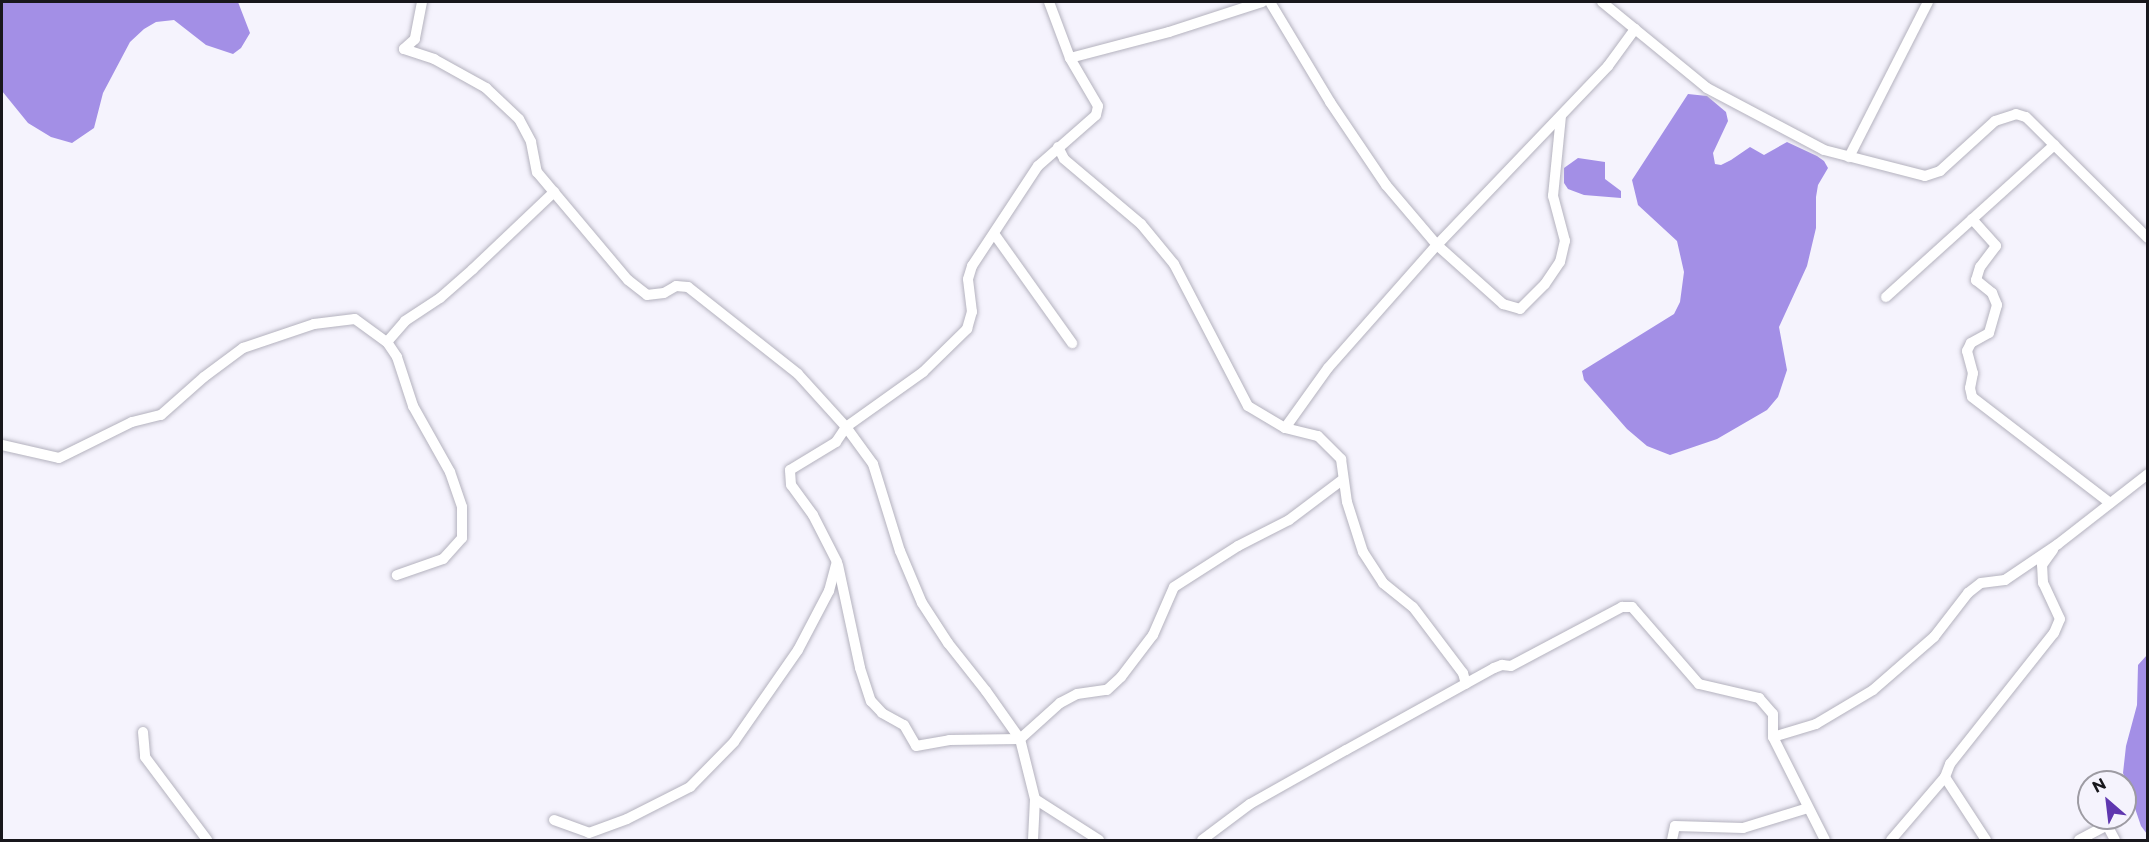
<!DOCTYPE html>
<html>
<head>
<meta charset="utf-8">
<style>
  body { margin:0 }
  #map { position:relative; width:2149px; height:842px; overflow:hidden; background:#f5f3fd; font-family:Montserrat,sans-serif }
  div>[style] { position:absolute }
  .water>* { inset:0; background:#a38fe6 }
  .roads { filter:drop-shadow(0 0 2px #b4b2be) drop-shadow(0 0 2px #b4b2be) }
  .street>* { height:10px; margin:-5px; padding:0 5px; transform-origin:5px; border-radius:5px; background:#fff }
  span { translate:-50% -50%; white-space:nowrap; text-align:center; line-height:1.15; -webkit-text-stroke:6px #f5f3fd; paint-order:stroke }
  .frame { position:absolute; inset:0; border:3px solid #18171c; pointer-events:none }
  .north { position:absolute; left:2077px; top:770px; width:60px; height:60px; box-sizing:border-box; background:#f5f3fd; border:2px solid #9d9ba3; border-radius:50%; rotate:332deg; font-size:16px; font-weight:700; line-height:24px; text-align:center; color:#18171c }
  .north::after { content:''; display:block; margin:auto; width:21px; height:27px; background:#5f37af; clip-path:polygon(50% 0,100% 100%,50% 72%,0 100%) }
</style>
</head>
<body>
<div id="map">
  <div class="water">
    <div style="clip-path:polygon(2px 2px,238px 2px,250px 33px,241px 48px,233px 54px,206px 45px,174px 20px,156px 22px,144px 29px,130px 42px,103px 93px,94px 128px,72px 143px,51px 137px,28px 123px,2px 91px)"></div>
    <div style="clip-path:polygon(1688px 94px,1707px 96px,1726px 112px,1728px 121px,1713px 153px,1715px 164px,1721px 165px,1731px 160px,1750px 147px,1764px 155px,1787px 142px,1817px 156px,1824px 161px,1828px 168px,1818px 185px,1816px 197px,1816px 228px,1807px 266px,1779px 327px,1787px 370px,1778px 397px,1767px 410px,1717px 439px,1670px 455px,1647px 446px,1627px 429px,1584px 380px,1582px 371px,1674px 314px,1680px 302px,1684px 272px,1677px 241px,1638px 205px,1632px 180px)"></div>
    <div style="clip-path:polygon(1578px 158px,1605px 162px,1605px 179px,1621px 191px,1621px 198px,1584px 195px,1568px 189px,1564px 183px,1564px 168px)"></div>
    <div style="clip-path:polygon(2147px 655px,2147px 834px,2141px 826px,2123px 773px,2126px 746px,2137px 705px,2138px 665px)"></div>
  </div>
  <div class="roads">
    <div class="street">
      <div style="left:422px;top:2px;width:38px;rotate:101deg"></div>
      <div style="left:415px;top:39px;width:15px;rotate:138deg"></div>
      <div style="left:404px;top:49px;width:32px;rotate:18deg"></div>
      <div style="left:434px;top:59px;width:60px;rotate:29.1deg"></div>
      <div style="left:486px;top:88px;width:45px;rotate:43.2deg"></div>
      <div style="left:519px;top:119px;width:26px;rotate:62deg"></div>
      <div style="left:531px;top:142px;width:31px;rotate:79deg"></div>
      <div style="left:537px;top:172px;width:141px;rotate:49.9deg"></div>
      <div style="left:628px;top:280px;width:24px;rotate:38deg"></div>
      <div style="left:647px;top:295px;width:17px;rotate:-7deg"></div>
      <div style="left:664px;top:293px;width:14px;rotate:-30deg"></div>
      <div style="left:676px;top:286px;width:12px;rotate:5deg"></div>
      <div style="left:688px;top:287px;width:140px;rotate:38.3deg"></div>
      <div style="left:798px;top:374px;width:72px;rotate:47.8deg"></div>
      <div style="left:846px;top:427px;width:46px;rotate:53.9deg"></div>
      <div style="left:873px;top:464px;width:91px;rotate:72.8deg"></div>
      <div style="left:900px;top:551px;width:56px;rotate:67.1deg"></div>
      <div style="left:922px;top:603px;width:48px;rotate:57deg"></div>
      <div style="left:948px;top:643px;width:61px;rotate:51.6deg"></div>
      <div style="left:986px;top:691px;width:59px;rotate:54.7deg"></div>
      <div style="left:1020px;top:739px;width:62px;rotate:76deg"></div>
      <div style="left:1035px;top:799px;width:41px;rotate:92.8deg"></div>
      <div style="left:1049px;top:2px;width:60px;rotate:69.4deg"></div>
      <div style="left:1070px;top:58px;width:102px;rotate:-14.7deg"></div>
      <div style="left:1169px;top:32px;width:98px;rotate:-17.9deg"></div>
      <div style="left:1270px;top:2px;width:117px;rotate:59deg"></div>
      <div style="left:1330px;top:102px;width:100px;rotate:56deg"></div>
      <div style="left:1386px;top:185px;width:79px;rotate:49.6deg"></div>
      <div style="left:1437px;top:245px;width:248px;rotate:-46.3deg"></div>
      <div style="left:1608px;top:66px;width:46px;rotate:-53.9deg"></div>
      <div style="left:1602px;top:2px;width:136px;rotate:39.3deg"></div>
      <div style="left:1707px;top:88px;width:132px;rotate:27.9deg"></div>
      <div style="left:1824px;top:150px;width:104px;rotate:14.4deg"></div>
      <div style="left:1925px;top:176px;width:16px;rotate:-18deg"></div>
      <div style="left:1940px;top:171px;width:74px;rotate:-42.3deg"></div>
      <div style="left:1995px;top:121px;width:22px;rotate:-18deg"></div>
      <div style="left:2016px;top:114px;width:10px;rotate:17deg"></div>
      <div style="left:2026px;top:117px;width:172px;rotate:44.8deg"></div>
      <div style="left:1058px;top:147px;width:13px;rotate:63deg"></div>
      <div style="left:1064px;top:159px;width:101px;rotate:40.2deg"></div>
      <div style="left:1141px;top:224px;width:52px;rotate:50.5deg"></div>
      <div style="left:1174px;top:264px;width:160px;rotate:62.5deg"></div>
      <div style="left:1248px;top:406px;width:43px;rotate:30.7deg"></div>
      <div style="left:1285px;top:428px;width:34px;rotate:14deg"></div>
      <div style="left:1318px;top:436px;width:33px;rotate:45deg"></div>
      <div style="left:1341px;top:459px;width:43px;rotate:82.1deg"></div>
      <div style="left:1347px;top:502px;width:52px;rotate:72.3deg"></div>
      <div style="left:1363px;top:552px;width:37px;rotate:57deg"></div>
      <div style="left:1383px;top:583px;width:38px;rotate:39deg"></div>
      <div style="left:1413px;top:607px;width:83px;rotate:52.9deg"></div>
      <div style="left:1463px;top:673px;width:11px;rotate:75deg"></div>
      <div style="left:1849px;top:157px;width:174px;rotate:-63deg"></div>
      <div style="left:1972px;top:219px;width:36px;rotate:48deg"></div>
      <div style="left:1996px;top:246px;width:26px;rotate:127deg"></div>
      <div style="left:1980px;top:267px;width:14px;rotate:107deg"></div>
      <div style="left:1976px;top:280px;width:21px;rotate:39deg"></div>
      <div style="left:1992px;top:293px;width:13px;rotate:67deg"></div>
      <div style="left:1997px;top:305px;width:29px;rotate:106deg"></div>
      <div style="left:1989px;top:333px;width:21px;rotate:151deg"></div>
      <div style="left:1971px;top:343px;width:9px;rotate:117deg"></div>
      <div style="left:1967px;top:351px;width:23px;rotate:75deg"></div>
      <div style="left:1973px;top:373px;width:15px;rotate:101deg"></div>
      <div style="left:1970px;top:388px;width:9px;rotate:77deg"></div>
      <div style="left:1972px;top:397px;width:174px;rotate:37.5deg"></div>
      <div style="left:995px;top:235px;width:133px;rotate:54.5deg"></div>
      <div style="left:1886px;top:297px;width:227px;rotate:-42.1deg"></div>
      <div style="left:387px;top:342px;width:28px;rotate:-49deg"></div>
      <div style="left:405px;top:321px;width:42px;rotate:-33.3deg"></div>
      <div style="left:440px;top:298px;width:44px;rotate:-41.3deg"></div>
      <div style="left:473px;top:269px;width:112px;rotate:-43.5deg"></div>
      <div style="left:1285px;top:428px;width:74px;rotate:-54.4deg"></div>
      <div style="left:1328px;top:368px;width:164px;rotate:-48.5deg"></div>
      <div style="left:1437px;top:245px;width:89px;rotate:41.8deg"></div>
      <div style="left:1503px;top:304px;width:18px;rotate:16deg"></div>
      <div style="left:1520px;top:309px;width:35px;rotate:-45deg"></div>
      <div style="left:1545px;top:284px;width:27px;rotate:-56deg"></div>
      <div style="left:1560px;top:262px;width:22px;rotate:-77deg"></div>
      <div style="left:1565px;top:241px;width:47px;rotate:-104.9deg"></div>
      <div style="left:1553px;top:196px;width:80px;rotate:-84.3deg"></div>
      <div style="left:2px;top:445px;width:58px;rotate:12.8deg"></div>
      <div style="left:59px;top:458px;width:81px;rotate:-26.3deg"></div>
      <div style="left:132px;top:422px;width:30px;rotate:-14deg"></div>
      <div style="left:161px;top:415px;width:57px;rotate:-41.5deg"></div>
      <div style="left:204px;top:377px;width:49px;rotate:-36.6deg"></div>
      <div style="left:243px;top:348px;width:75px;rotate:-18.7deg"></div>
      <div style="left:314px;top:324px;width:41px;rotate:-7deg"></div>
      <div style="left:355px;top:319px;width:39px;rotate:36deg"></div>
      <div style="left:387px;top:342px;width:18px;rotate:56deg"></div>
      <div style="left:397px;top:357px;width:52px;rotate:71.9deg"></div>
      <div style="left:413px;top:406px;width:76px;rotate:60.7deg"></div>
      <div style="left:450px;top:472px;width:37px;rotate:71deg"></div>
      <div style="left:462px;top:507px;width:31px;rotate:90deg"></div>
      <div style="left:462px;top:538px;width:28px;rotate:132deg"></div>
      <div style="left:443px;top:559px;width:49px;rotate:160.8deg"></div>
      <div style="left:838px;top:565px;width:105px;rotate:77.9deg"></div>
      <div style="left:860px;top:668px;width:35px;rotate:72deg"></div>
      <div style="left:871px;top:701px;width:16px;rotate:47deg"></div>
      <div style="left:882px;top:713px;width:25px;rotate:29deg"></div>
      <div style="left:904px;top:725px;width:24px;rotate:60deg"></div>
      <div style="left:916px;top:746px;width:34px;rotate:-10deg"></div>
      <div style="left:949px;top:740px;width:71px;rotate:-0.8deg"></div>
      <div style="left:1020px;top:739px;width:54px;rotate:-42deg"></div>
      <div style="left:1060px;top:703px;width:19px;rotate:-28deg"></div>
      <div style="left:1077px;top:694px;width:30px;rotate:-8deg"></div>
      <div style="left:1107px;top:690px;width:19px;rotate:-43deg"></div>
      <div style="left:1121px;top:677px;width:53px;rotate:-52.7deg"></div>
      <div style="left:1153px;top:635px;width:52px;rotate:-66.4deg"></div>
      <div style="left:1174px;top:587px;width:76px;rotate:-32.6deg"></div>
      <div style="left:1238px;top:546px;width:57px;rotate:-27deg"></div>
      <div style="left:1289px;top:520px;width:66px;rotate:-37deg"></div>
      <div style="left:143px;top:732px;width:25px;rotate:85deg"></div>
      <div style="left:145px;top:757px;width:104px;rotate:53.2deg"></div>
      <div style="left:1773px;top:737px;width:45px;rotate:-16.8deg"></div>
      <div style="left:1816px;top:724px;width:66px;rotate:-30.8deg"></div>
      <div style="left:1873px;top:690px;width:81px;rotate:-41deg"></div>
      <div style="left:1934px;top:637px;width:56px;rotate:-52.3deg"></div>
      <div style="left:1968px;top:593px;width:16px;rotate:-38deg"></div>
      <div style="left:1981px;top:583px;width:24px;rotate:-7deg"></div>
      <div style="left:2005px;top:580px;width:64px;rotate:-34.2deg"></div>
      <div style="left:2058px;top:544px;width:114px;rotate:-37.9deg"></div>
      <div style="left:1035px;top:799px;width:76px;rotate:32.6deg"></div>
      <div style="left:554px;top:820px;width:37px;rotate:20deg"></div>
      <div style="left:589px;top:833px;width:40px;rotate:-20.2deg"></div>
      <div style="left:627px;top:819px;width:71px;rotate:-26.9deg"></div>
      <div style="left:690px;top:787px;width:63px;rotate:-45.6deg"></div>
      <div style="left:734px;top:742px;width:112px;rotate:-55.2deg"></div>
      <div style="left:798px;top:650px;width:67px;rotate:-62.3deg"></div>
      <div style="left:829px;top:591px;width:30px;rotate:-75deg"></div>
      <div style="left:837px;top:562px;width:53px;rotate:-117.1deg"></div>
      <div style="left:813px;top:515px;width:37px;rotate:-126deg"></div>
      <div style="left:791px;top:485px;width:15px;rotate:-94deg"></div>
      <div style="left:790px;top:470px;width:54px;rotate:-31.3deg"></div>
      <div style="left:836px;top:442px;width:18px;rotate:-56deg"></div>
      <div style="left:846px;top:427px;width:95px;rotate:-35.5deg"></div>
      <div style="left:923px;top:372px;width:62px;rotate:-44.3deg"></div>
      <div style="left:967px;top:329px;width:18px;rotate:-74deg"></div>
      <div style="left:972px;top:312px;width:33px;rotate:-97deg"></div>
      <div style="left:968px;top:279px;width:14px;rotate:-73deg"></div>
      <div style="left:972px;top:266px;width:120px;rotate:-56.6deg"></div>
      <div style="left:1038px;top:166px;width:77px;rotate:-41.3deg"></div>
      <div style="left:1096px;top:115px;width:9px;rotate:-77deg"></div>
      <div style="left:1098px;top:106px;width:56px;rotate:-120.3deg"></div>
      <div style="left:1202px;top:840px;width:60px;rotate:-36.9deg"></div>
      <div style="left:1250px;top:804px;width:110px;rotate:-29.4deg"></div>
      <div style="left:1346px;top:750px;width:169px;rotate:-29deg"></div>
      <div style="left:1494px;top:668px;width:9px;rotate:-21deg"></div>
      <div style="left:1502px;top:665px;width:9px;rotate:6deg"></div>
      <div style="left:1511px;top:666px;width:126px;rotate:-28deg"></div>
      <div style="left:1622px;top:607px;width:10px"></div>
      <div style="left:1632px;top:607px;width:102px;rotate:49deg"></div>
      <div style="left:1699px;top:684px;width:62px;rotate:13.1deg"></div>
      <div style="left:1759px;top:698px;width:21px;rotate:49deg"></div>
      <div style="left:1773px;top:714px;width:23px;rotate:90deg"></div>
      <div style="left:1773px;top:737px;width:115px;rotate:63.2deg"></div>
      <div style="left:1672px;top:840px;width:14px;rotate:-78deg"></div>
      <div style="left:1675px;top:826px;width:68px;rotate:1.7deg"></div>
      <div style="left:1743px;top:828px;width:68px;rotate:-17.1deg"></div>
      <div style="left:1891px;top:840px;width:83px;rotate:-49.4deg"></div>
      <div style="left:1986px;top:840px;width:75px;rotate:-123.1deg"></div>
      <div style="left:1945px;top:777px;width:14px;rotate:-69deg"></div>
      <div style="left:1950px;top:764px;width:167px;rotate:-51.6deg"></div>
      <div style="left:2054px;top:633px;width:15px;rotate:-67deg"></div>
      <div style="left:2060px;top:619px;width:40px;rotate:-115deg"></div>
      <div style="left:2043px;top:583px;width:18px;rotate:-93deg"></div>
      <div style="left:2042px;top:565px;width:19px;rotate:-54deg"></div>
      <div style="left:2079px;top:840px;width:32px;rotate:-28deg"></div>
      <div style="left:2107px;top:825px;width:17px;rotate:62deg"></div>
    </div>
  </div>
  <div class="frame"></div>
  <div class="north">N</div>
</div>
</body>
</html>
